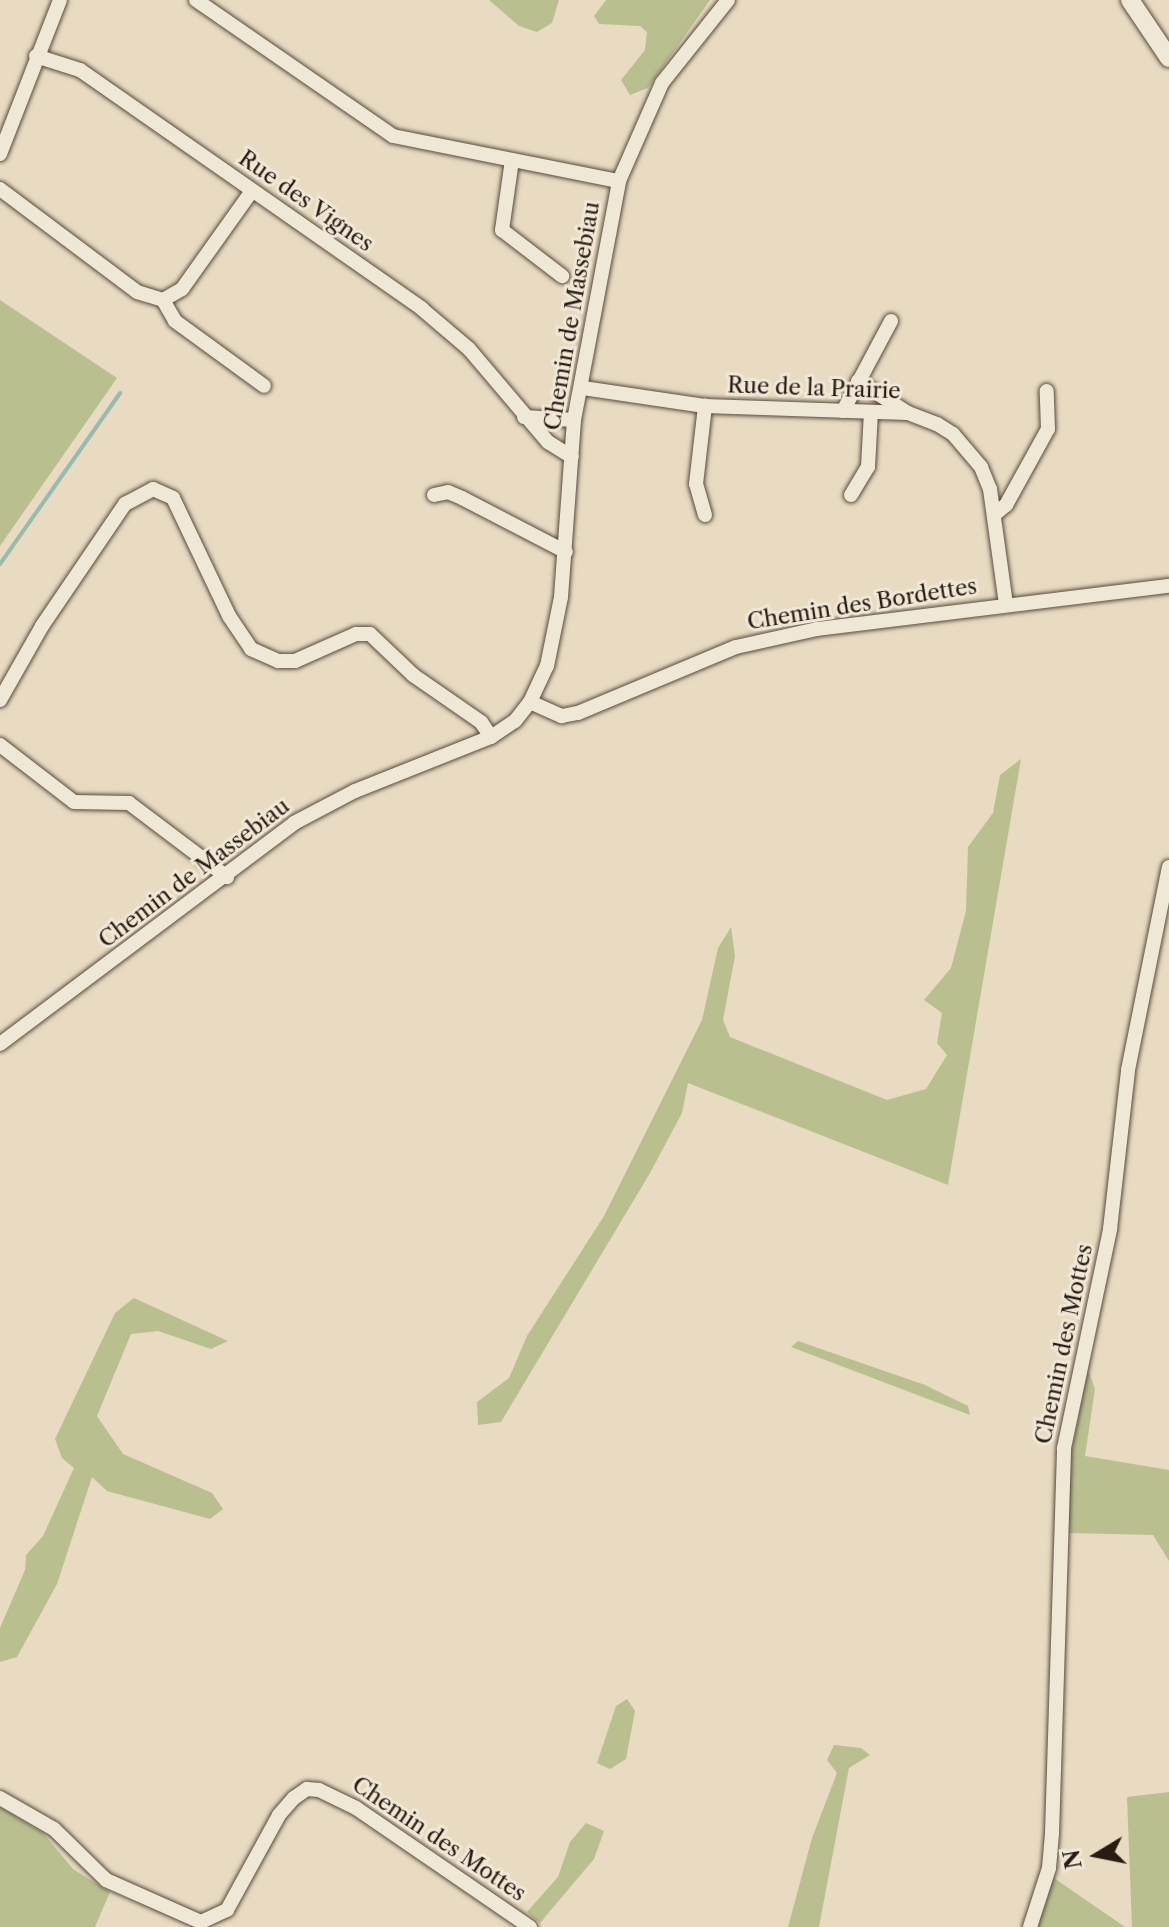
<!DOCTYPE html>
<html>
<head>
<meta charset="utf-8">
<style>
  body { margin:0 }
  #map { position:relative; width:1169px; height:1927px; overflow:hidden; background:#e8dbc1; font-family:"Libre Caslon Text",serif }
  div>[style] { position:absolute }
  .green>* { inset:0; background:#babf90 }
  .stream>* { height:4px; margin:-2px; padding:0 2px; transform-origin:2px; border-radius:2px; background:#97bbb0 }
  .roads { filter:drop-shadow(0 0 2px #594a3e) drop-shadow(0 0 2px #594a3e) }
  .minor>* { height:14px; margin:-7px; padding:0 7px; transform-origin:7px; border-radius:7px; background:#f0e8d7 }
  .secondary>* { height:18px; margin:-9px; padding:0 9px; transform-origin:9px; border-radius:9px; background:#f0e8d7 }
  span { translate:-50% -50%; white-space:nowrap; text-align:center; line-height:1.15; -webkit-text-stroke:6px #f0e8d7; paint-order:stroke }
  .street-label { font-size:22px; color:#291a12 }
  .north { position:absolute; left:1057px; top:1815px; width:80px; height:80px; -webkit-text-stroke:6px #f0e8d7; paint-order:stroke; rotate:260deg; font-size:22px; font-weight:700; line-height:32px; text-align:center; color:#291a12 }
  .north::after { content:''; display:block; margin:auto; width:28px; height:36px; background:#291a12; clip-path:polygon(50% 0,100% 100%,50% 72%,0 100%) }
</style>
</head>
<body>
<div id="map">
  <div class="green">
    <div style="clip-path:polygon(489px 0,559px 0,552px 23px,537px 32px,519px 26px)"></div>
    <div style="clip-path:polygon(606px 0,710px 0,648px 88px,630px 95px,621px 80px,645px 50px,647px 32px,640px 26px,599px 24px,594px 16px)"></div>
    <div style="clip-path:polygon(0 300px,117px 378px,0 546px)"></div>
    <div style="clip-path:polygon(1021px 759px,948px 1185px,688px 1083px,682px 1113px,650px 1173px,501px 1422px,478px 1425px,477px 1402px,509px 1378px,527px 1336px,604px 1216px,702px 1020px,718px 948px,731px 927px,735px 956px,723px 1020px,730px 1037px,887px 1100px,926px 1089px,947px 1055px,937px 1043px,942px 1013px,924px 1000px,951px 968px,966px 911px,968px 847px,993px 813px,1000px 775px)"></div>
    <div style="clip-path:polygon(134px 1298px,228px 1341px,211px 1349px,158px 1331px,131px 1334px,97px 1416px,123px 1454px,212px 1493px,223px 1509px,210px 1519px,107px 1491px,92px 1477px,57px 1584px,17px 1657px,0 1662px,0 1628px,25px 1570px,26px 1555px,43px 1536px,74px 1468px,62px 1458px,55px 1439px,115px 1313px)"></div>
    <div style="clip-path:polygon(798px 1341px,925px 1385px,968px 1406px,970px 1415px,791px 1347px)"></div>
    <div style="clip-path:polygon(1088px 1369px,1095px 1389px,1085px 1456px,1169px 1470px,1169px 1561px,1153px 1535px,1067px 1533px,1071px 1455px)"></div>
    <div style="clip-path:polygon(627px 1699px,635px 1711px,626px 1759px,610px 1769px,597px 1763px,616px 1706px)"></div>
    <div style="clip-path:polygon(834px 1745px,861px 1748px,870px 1755px,849px 1768px,819px 1927px,788px 1927px,812px 1838px,837px 1773px,827px 1760px)"></div>
    <div style="clip-path:polygon(1169px 1792px,1169px 1927px,1132px 1927px,1127px 1797px)"></div>
    <div style="clip-path:polygon(0 1807px,43px 1833px,73px 1869px,110px 1892px,95px 1927px,0 1927px)"></div>
    <div style="clip-path:polygon(586px 1823px,604px 1831px,594px 1859px,540px 1923px,527px 1912px,558px 1877px,570px 1842px)"></div>
    <div style="clip-path:polygon(1054px 1878px,1125px 1927px,1036px 1927px)"></div>
  </div>
  <div class="stream">
    <div style="left:0;top:564px;width:209px;rotate:-54.9deg"></div>
  </div>
  <div class="roads">
    <div class="minor">
      <div style="left:196px;top:0;width:239px;rotate:34.6deg"></div>
      <div style="left:393px;top:136px;width:230px;rotate:11.3deg"></div>
      <div style="left:36px;top:56px;width:46px;rotate:17.7deg"></div>
      <div style="left:80px;top:70px;width:417px;rotate:34.9deg"></div>
      <div style="left:422px;top:309px;width:62px;rotate:40.4deg"></div>
      <div style="left:469px;top:349px;width:122px;rotate:49.7deg"></div>
      <div style="left:548px;top:442px;width:28px;rotate:32deg"></div>
      <div style="left:0;top:154px;width:165px;rotate:-68.7deg"></div>
      <div style="left:512px;top:160px;width:71px;rotate:98.1deg"></div>
      <div style="left:502px;top:230px;width:76px;rotate:37.5deg"></div>
      <div style="left:0;top:189px;width:171px;rotate:36.9deg"></div>
      <div style="left:137px;top:292px;width:27px;rotate:17deg"></div>
      <div style="left:163px;top:300px;width:22px;rotate:-30deg"></div>
      <div style="left:182px;top:289px;width:120px;rotate:-54.5deg"></div>
      <div style="left:163px;top:300px;width:24px;rotate:60deg"></div>
      <div style="left:175px;top:321px;width:110px;rotate:36.1deg"></div>
      <div style="left:858px;top:381px;width:59px;rotate:32.6deg"></div>
      <div style="left:583px;top:388px;width:123px;rotate:8.4deg"></div>
      <div style="left:705px;top:406px;width:203px;rotate:2deg"></div>
      <div style="left:908px;top:413px;width:31px;rotate:21deg"></div>
      <div style="left:937px;top:424px;width:19px;rotate:32deg"></div>
      <div style="left:953px;top:434px;width:43px;rotate:49.7deg"></div>
      <div style="left:981px;top:467px;width:24px;rotate:68deg"></div>
      <div style="left:990px;top:489px;width:116px;rotate:82.1deg"></div>
      <div style="left:843px;top:411px;width:102px;rotate:-61.9deg"></div>
      <div style="left:524px;top:417px;width:50px;rotate:3.4deg"></div>
      <div style="left:434px;top:495px;width:14px;rotate:-12deg"></div>
      <div style="left:448px;top:492px;width:15px;rotate:23deg"></div>
      <div style="left:462px;top:498px;width:117px;rotate:27.4deg"></div>
      <div style="left:851px;top:495px;width:33px;rotate:-59deg"></div>
      <div style="left:868px;top:467px;width:55px;rotate:-86.9deg"></div>
      <div style="left:705px;top:515px;width:32px;rotate:-106deg"></div>
      <div style="left:696px;top:484px;width:79px;rotate:-83.4deg"></div>
      <div style="left:994px;top:515px;width:16px;rotate:-40deg"></div>
      <div style="left:1006px;top:505px;width:87px;rotate:-61.1deg"></div>
      <div style="left:1048px;top:429px;width:38px;rotate:-92deg"></div>
      <div style="left:0;top:700px;width:85px;rotate:-60.4deg"></div>
      <div style="left:42px;top:626px;width:148px;rotate:-55.8deg"></div>
      <div style="left:125px;top:504px;width:32px;rotate:-28deg"></div>
      <div style="left:153px;top:489px;width:22px;rotate:24deg"></div>
      <div style="left:173px;top:498px;width:131px;rotate:64.6deg"></div>
      <div style="left:229px;top:616px;width:40px;rotate:56deg"></div>
      <div style="left:251px;top:649px;width:30px;rotate:24deg"></div>
      <div style="left:278px;top:661px;width:17px"></div>
      <div style="left:295px;top:661px;width:67px;rotate:-23.9deg"></div>
      <div style="left:356px;top:634px;width:14px"></div>
      <div style="left:370px;top:634px;width:59px;rotate:43.6deg"></div>
      <div style="left:413px;top:675px;width:83px;rotate:34.7deg"></div>
      <div style="left:481px;top:722px;width:18px;rotate:56deg"></div>
      <div style="left:530px;top:702px;width:35px;rotate:24deg"></div>
      <div style="left:562px;top:716px;width:16px;rotate:-11deg"></div>
      <div style="left:578px;top:713px;width:171px;rotate:-22.7deg"></div>
      <div style="left:736px;top:647px;width:83px;rotate:-12.5deg"></div>
      <div style="left:817px;top:629px;width:355px;rotate:-7deg"></div>
      <div style="left:0;top:745px;width:93px;rotate:37.6deg"></div>
      <div style="left:74px;top:802px;width:55px;rotate:1deg"></div>
      <div style="left:129px;top:803px;width:123px;rotate:37.1deg"></div>
      <div style="left:0;top:1044px;width:368px;rotate:-36.9deg"></div>
      <div style="left:294px;top:823px;width:69px;rotate:-27.7deg"></div>
      <div style="left:355px;top:791px;width:146px;rotate:-21.7deg"></div>
      <div style="left:491px;top:737px;width:29px;rotate:-34deg"></div>
      <div style="left:515px;top:721px;width:24px;rotate:-52deg"></div>
      <div style="left:530px;top:702px;width:40px;rotate:-65deg"></div>
      <div style="left:547px;top:666px;width:70px;rotate:-78.5deg"></div>
      <div style="left:561px;top:597px;width:177px;rotate:-85.8deg"></div>
      <div style="left:574px;top:420px;width:243px;rotate:-79.3deg"></div>
      <div style="left:619px;top:181px;width:107px;rotate:-66.3deg"></div>
      <div style="left:662px;top:83px;width:106px;rotate:-51.5deg"></div>
      <div style="left:0;top:1798px;width:62px;rotate:29.9deg"></div>
      <div style="left:54px;top:1829px;width:73px;rotate:44.4deg"></div>
      <div style="left:106px;top:1880px;width:104px;rotate:23.9deg"></div>
      <div style="left:201px;top:1922px;width:29px;rotate:-25deg"></div>
      <div style="left:227px;top:1910px;width:108px;rotate:-61.3deg"></div>
      <div style="left:279px;top:1815px;width:23px;rotate:-49deg"></div>
      <div style="left:294px;top:1798px;width:16px;rotate:-35deg"></div>
      <div style="left:307px;top:1789px;width:12px;rotate:5deg"></div>
      <div style="left:319px;top:1790px;width:41px;rotate:25.9deg"></div>
      <div style="left:356px;top:1808px;width:211px;rotate:34.4deg"></div>
      <div style="left:1030px;top:1927px;width:62px;rotate:-72.1deg"></div>
      <div style="left:1049px;top:1868px;width:35px;rotate:-85deg"></div>
      <div style="left:1052px;top:1833px;width:385px;rotate:-88.2deg"></div>
      <div style="left:1064px;top:1448px;width:224px;rotate:-78.1deg"></div>
      <div style="left:1110px;top:1229px;width:160px;rotate:-83.5deg"></div>
      <div style="left:1128px;top:1070px;width:207px;rotate:-78.6deg"></div>
    </div>
    <div class="secondary">
      <div style="left:1130px;top:0;width:70px;rotate:56.1deg"></div>
    </div>
  </div>
  <div class="street-label">
    <span style="left:306px;top:201px;rotate:35deg">Rue des Vignes</span>
    <span style="left:572px;top:316px;rotate:-80deg">Chemin de Massebiau</span>
    <span style="left:814px;top:388px;rotate:2deg">Rue de la Prairie</span>
    <span style="left:862px;top:604px;rotate:-9deg">Chemin des Bordettes</span>
    <span style="left:194px;top:873px;rotate:-37deg">Chemin de Massebiau</span>
    <span style="left:1064px;top:1344px;rotate:-78deg">Chemin des Mottes</span>
    <span style="left:439px;top:1839px;rotate:34deg">Chemin des Mottes</span>
  </div>
  <div class="north">N</div>
</div>
</body>
</html>
